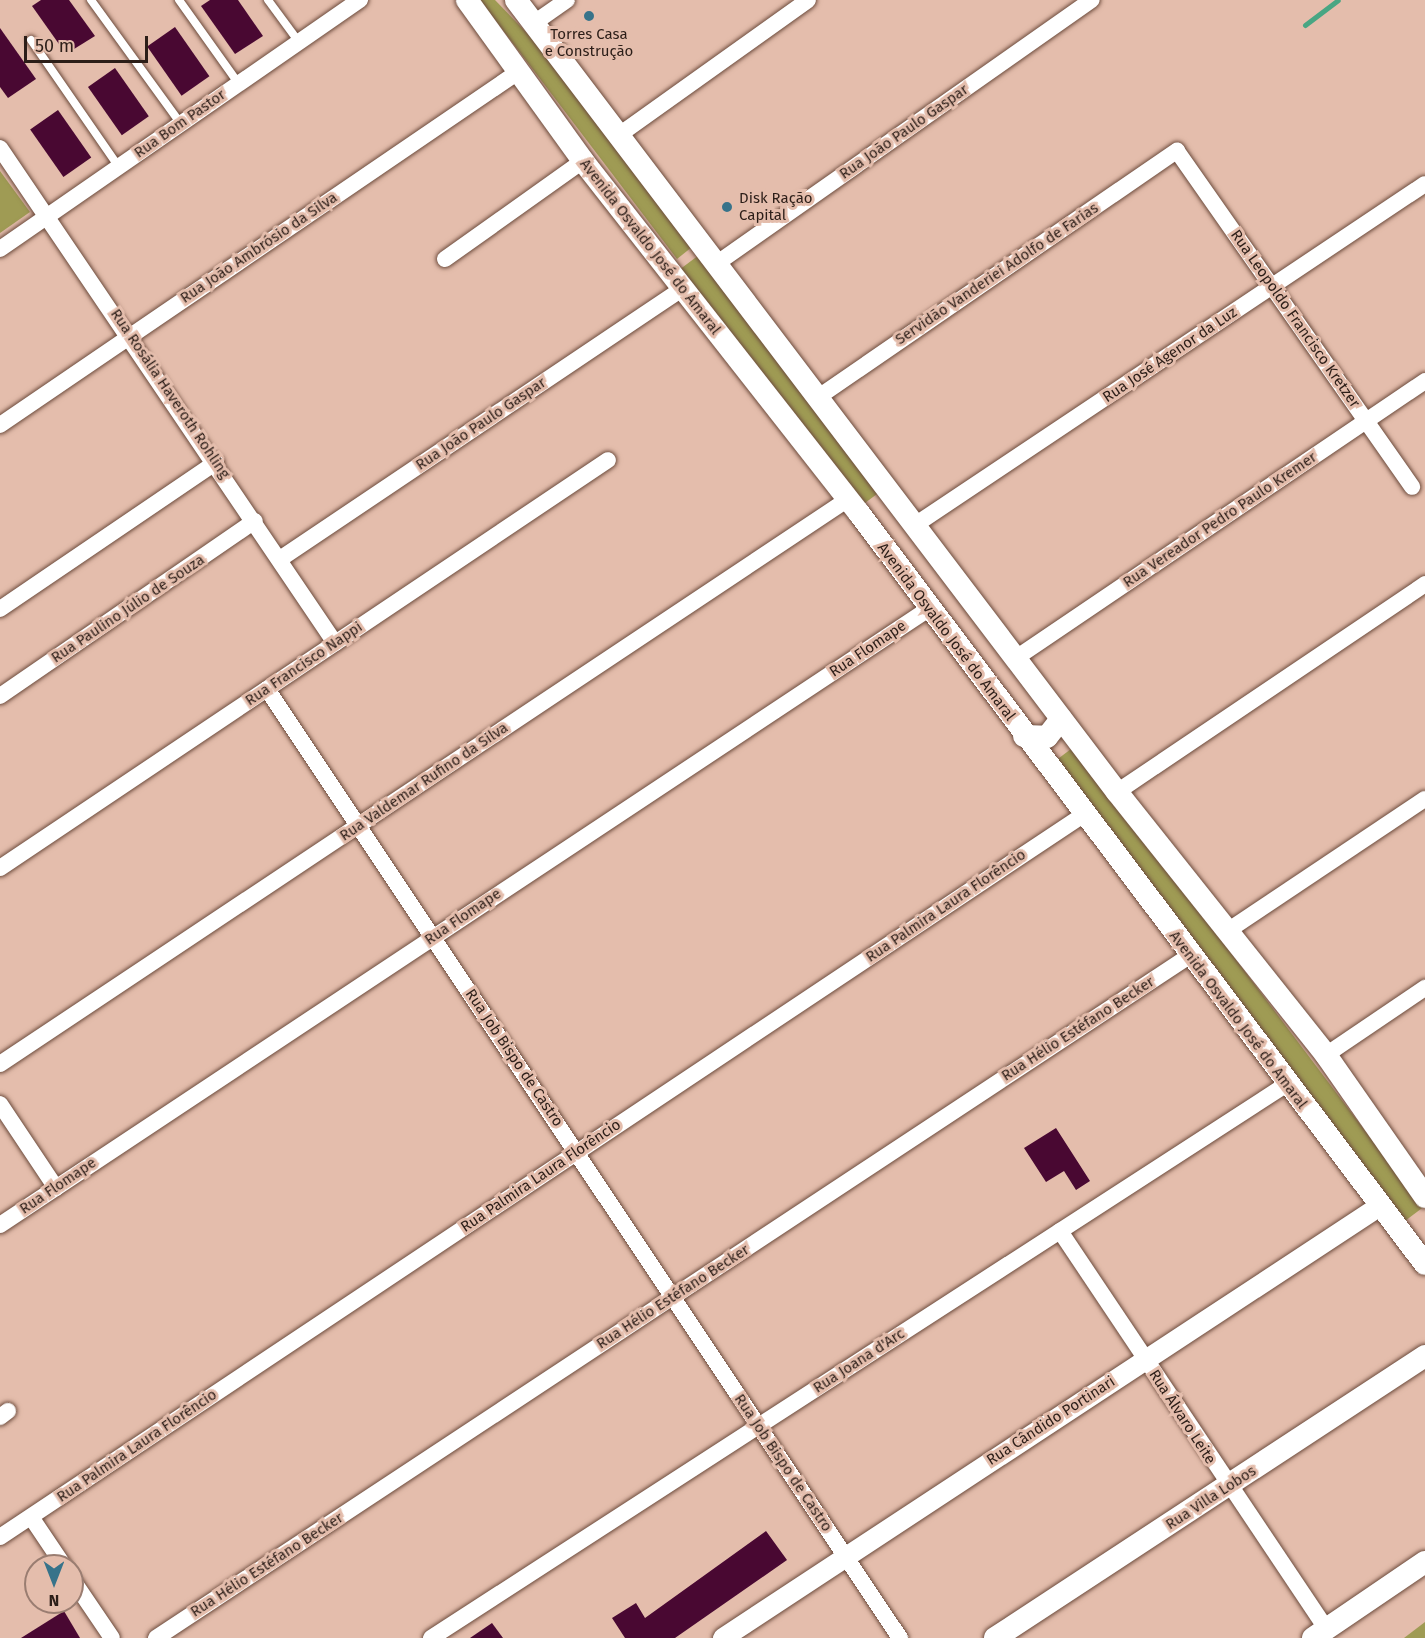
<!DOCTYPE html>
<html>
<head>
<meta charset="utf-8">
<style>
  body { margin:0 }
  #map { position:relative; width:1425px; height:1638px; overflow:hidden; background:#e4bdac; font-family:"Fira Sans",sans-serif }
  div>[style] { position:absolute }
  .green>* { inset:0; background:#9f9b54; transform-origin:0 0 }
  .stream>* { height:5px; margin:-2.5px; padding:0 2.5px; transform-origin:2.5px; border-radius:2.5px; background:#48a683 }
  .building>* { inset:0; background:#490832; transform-origin:0 0 }
  .roads { filter:drop-shadow(0 0 2px #6c4b3c) drop-shadow(0 0 2px #6c4b3c) }
  .service>* { height:8px; margin:-4px; padding:0 4px; transform-origin:4px; border-radius:4px; background:#fff }
  .minor>* { height:16px; margin:-8px; padding:0 8px; transform-origin:8px; border-radius:8px; background:#fff }
  .tertiary>* { height:20px; margin:-10px; padding:0 10px; transform-origin:10px; border-radius:10px; background:#fff }
  .secondary>* { height:22px; margin:-11px; padding:0 11px; transform-origin:11px; border-radius:11px; background:#fff }
  .dots>* { width:16px; height:16px; translate:-50% -50%; box-sizing:border-box; border:3px solid #e4bdac; border-radius:50% }
  span { translate:-50% -50%; white-space:nowrap; text-align:center; line-height:1.15; -webkit-text-stroke:6px #e4bdac; paint-order:stroke }
  .poi-label { font-size:15px; color:#2c1e18 }
  .left { translate:0 -50%; text-align:left }
  .street-label { font-size:15px; color:#2c1e18 }
  .north { position:absolute; left:24px; top:1554px; width:60px; height:60px; box-sizing:border-box; background:#e4bdac; border:2px solid #9a7d71; border-radius:50%; rotate:180deg; font-size:16px; font-weight:700; line-height:24px; text-align:center; color:#2c1e18 }
  .north::after { content:''; display:block; margin:auto; width:21px; height:27px; background:#37738a; clip-path:polygon(50% 0,100% 100%,50% 72%,0 100%) }
  .scale { position:absolute; left:24px; top:36px; width:124px; height:27px; box-sizing:border-box; border:3px solid #2c1e18; border-top:0; padding-left:8px; font-size:18px; line-height:21px; white-space:nowrap; color:#2c1e18; -webkit-text-stroke:4px #e4bdac; paint-order:stroke }
</style>
</head>
<body>
<div id="map">
  <div class="green">
    <div style="clip-path:polygon(480px 0,495px 0,550px 57px,692px 247px,677px 259px)"></div>
    <div style="clip-path:polygon(0 171px,30px 212px,0 233px)"></div>
    <div style="left:699px;top:255px;width:298px;height:23px;rotate:53deg"></div>
    <div style="left:1075px;top:746px;width:578px;height:22px;rotate:53deg"></div>
    <div style="clip-path:polygon(1425px 1622px,1425px 1638px,1404px 1638px)"></div>
  </div>
  <div class="stream">
    <div style="left:1305px;top:25px;width:41px;rotate:-37.1deg"></div>
  </div>
  <div class="building">
    <div style="clip-path:polygon(41px 0,69px 0,95px 36px,66px 54px,32px 6px)"></div>
    <div style="clip-path:polygon(210px 0,238px 0,263px 36px,235px 54px,201px 6px)"></div>
    <div style="left:175px;top:27px;width:60px;height:34px;rotate:55deg"></div>
    <div style="clip-path:polygon(0 28px,36px 79px,8px 98px,0 87px)"></div>
    <div style="left:115px;top:68px;width:59px;height:33px;rotate:55deg"></div>
    <div style="left:58px;top:110px;width:58px;height:34px;rotate:55deg"></div>
    <div style="clip-path:polygon(1056px 1128px,1090px 1181px,1076px 1190px,1064px 1171px,1046px 1182px,1024px 1148px)"></div>
    <div style="clip-path:polygon(766px 1531px,787px 1560px,675px 1638px,625px 1638px,612px 1618px,636px 1603px,645px 1618px)"></div>
    <div style="clip-path:polygon(64px 1611px,80px 1638px,21px 1638px)"></div>
    <div style="clip-path:polygon(492px 1623px,503px 1638px,470px 1638px)"></div>
  </div>
  <div class="roads">
    <div class="service">
      <div style="left:91px;top:0;width:153px;rotate:54deg"></div>
      <div style="left:179px;top:0;width:103px;rotate:54.5deg"></div>
      <div style="left:268px;top:0;width:52px;rotate:53.6deg"></div>
      <div style="left:31px;top:40px;width:155px;rotate:55.3deg"></div>
    </div>
    <div class="minor">
      <div style="left:534px;top:23px;width:40px;rotate:-34.9deg"></div>
      <div style="left:619px;top:135px;width:232px;rotate:-35.5deg"></div>
      <div style="left:0;top:148px;width:598px;rotate:55.91deg"></div>
      <div style="left:0;top:249px;width:438px;rotate:-34.7deg"></div>
      <div style="left:445px;top:259px;width:169px;rotate:-35.4deg"></div>
      <div style="left:716px;top:264px;width:459px;rotate:-35.1deg"></div>
      <div style="left:817px;top:398px;width:437px;rotate:-34.5deg"></div>
      <div style="left:1177px;top:151px;width:410px;rotate:55deg"></div>
      <div style="left:0;top:425px;width:627px;rotate:-34.27deg"></div>
      <div style="left:915px;top:525px;width:613px;rotate:-33.77deg"></div>
      <div style="left:280px;top:559px;width:484px;rotate:-33.9deg"></div>
      <div style="left:0;top:609px;width:261px;rotate:-34.2deg"></div>
      <div style="left:1016px;top:658px;width:494px;rotate:-34.1deg"></div>
      <div style="left:267px;top:689px;width:1141px;rotate:56.3deg"></div>
      <div style="left:0;top:696px;width:309px;rotate:-34.5deg"></div>
      <div style="left:1117px;top:792px;width:372px;rotate:-34deg"></div>
      <div style="left:0;top:868px;width:732px;rotate:-33.86deg"></div>
      <div style="left:1226px;top:932px;width:239px;rotate:-33.8deg"></div>
      <div style="left:1326px;top:1055px;width:120px;rotate:-34.1deg"></div>
      <div style="left:0;top:1064px;width:1019px;rotate:-33.67deg"></div>
      <div style="left:0;top:1104px;width:101px;rotate:56.3deg"></div>
      <div style="left:0;top:1225px;width:1112px;rotate:-33.56deg"></div>
      <div style="left:1060px;top:1231px;width:480px;rotate:56.2deg"></div>
      <div style="left:0;top:1417px;width:10px;rotate:-37deg"></div>
      <div style="left:31px;top:1517px;width:59px;rotate:56deg"></div>
      <div style="left:0;top:1537px;width:1302px;rotate:-33.69deg"></div>
      <div style="left:72px;top:1579px;width:71px;rotate:55.9deg"></div>
      <div style="left:156px;top:1638px;width:1238px;rotate:-33.43deg"></div>
      <div style="left:431px;top:1638px;width:1020px;rotate:-32.91deg"></div>
    </div>
    <div class="tertiary">
      <div style="left:723px;top:1638px;width:786px;rotate:-33.33deg"></div>
    </div>
    <div class="secondary">
      <div style="left:467px;top:0;width:198px;rotate:54.2deg"></div>
      <div style="left:583px;top:161px;width:447px;rotate:51.9deg"></div>
      <div style="left:859px;top:513px;width:940px;rotate:53deg"></div>
      <div style="left:516px;top:0;width:994px;rotate:52.81deg"></div>
      <div style="left:1117px;top:792px;width:336px;rotate:51.5deg"></div>
      <div style="left:1326px;top:1055px;width:173px;rotate:55.1deg"></div>
      <div style="left:1024px;top:736px;width:23px;rotate:2deg"></div>
      <div style="left:1047px;top:737px;width:23px;rotate:-52deg"></div>
      <div style="left:995px;top:1638px;width:514px;rotate:-33.26deg"></div>
      <div style="left:1313px;top:1638px;width:135px;rotate:-34.2deg"></div>
    </div>
  </div>
  <div class="dots">
    <div style="left:589px;top:16px;background:#37738a"></div>
    <div style="left:727px;top:207px;background:#37738a"></div>
  </div>
  <div class="poi-label">
    <span style="left:589px;top:43px">Torres Casa<br>e Construção</span>
    <span class="left" style="left:739px;top:207px">Disk Ração<br>Capital</span>
  </div>
  <div class="street-label">
    <span style="left:180px;top:124px;rotate:-35deg">Rua Bom Pastor</span>
    <span style="left:904px;top:132px;rotate:-35deg">Rua João Paulo Gaspar</span>
    <span style="left:650px;top:247px;rotate:52deg">Avenida Osvaldo José do Amaral</span>
    <span style="left:259px;top:248px;rotate:-34deg">Rua João Ambrósio da Silva</span>
    <span style="left:997px;top:274px;rotate:-34deg">Servidão Vanderiei Adolfo de Farias</span>
    <span style="left:1295px;top:319px;rotate:55deg">Rua Leopoldo Francisco Kretzer</span>
    <span style="left:1170px;top:355px;rotate:-34deg">Rua José Agenor da Luz</span>
    <span style="left:170px;top:394px;rotate:56deg">Rua Rosália Haveroth Rohling</span>
    <span style="left:481px;top:424px;rotate:-34deg">Rua João Paulo Gaspar</span>
    <span style="left:1220px;top:520px;rotate:-34deg">Rua Vereador Pedro Paulo Kremer</span>
    <span style="left:128px;top:609px;rotate:-34deg">Rua Paulino Júlio de Souza</span>
    <span style="left:946px;top:632px;rotate:53deg">Avenida Osvaldo José do Amaral</span>
    <span style="left:868px;top:649px;rotate:-34deg">Rua Flomape</span>
    <span style="left:304px;top:664px;rotate:-34deg">Rua Francisco Nappi</span>
    <span style="left:424px;top:782px;rotate:-34deg">Rua Valdemar Rufino da Silva</span>
    <span style="left:946px;top:906px;rotate:-34deg">Rua Palmira Laura Florêncio</span>
    <span style="left:463px;top:917px;rotate:-34deg">Rua Flomape</span>
    <span style="left:1238px;top:1020px;rotate:53deg">Avenida Osvaldo José do Amaral</span>
    <span style="left:1078px;top:1029px;rotate:-33deg">Rua Hélio Estéfano Becker</span>
    <span style="left:514px;top:1058px;rotate:56deg">Rua Job Bispo de Castro</span>
    <span style="left:541px;top:1176px;rotate:-34deg">Rua Palmira Laura Florêncio</span>
    <span style="left:58px;top:1186px;rotate:-34deg">Rua Flomape</span>
    <span style="left:673px;top:1297px;rotate:-33deg">Rua Hélio Estéfano Becker</span>
    <span style="left:859px;top:1361px;rotate:-33deg">Rua Joana d'Arc</span>
    <span style="left:1182px;top:1417px;rotate:57deg">Rua Álvaro Leite</span>
    <span style="left:1051px;top:1421px;rotate:-33deg">Rua Cândido Portinari</span>
    <span style="left:137px;top:1446px;rotate:-34deg">Rua Palmira Laura Florêncio</span>
    <span style="left:783px;top:1463px;rotate:56deg">Rua Job Bispo de Castro</span>
    <span style="left:1211px;top:1498px;rotate:-33deg">Rua Villa Lobos</span>
    <span style="left:267px;top:1565px;rotate:-33deg">Rua Hélio Estéfano Becker</span>
  </div>
  <div class="north">N</div>
  <div class="scale">50 m</div>
</div>
</body>
</html>
